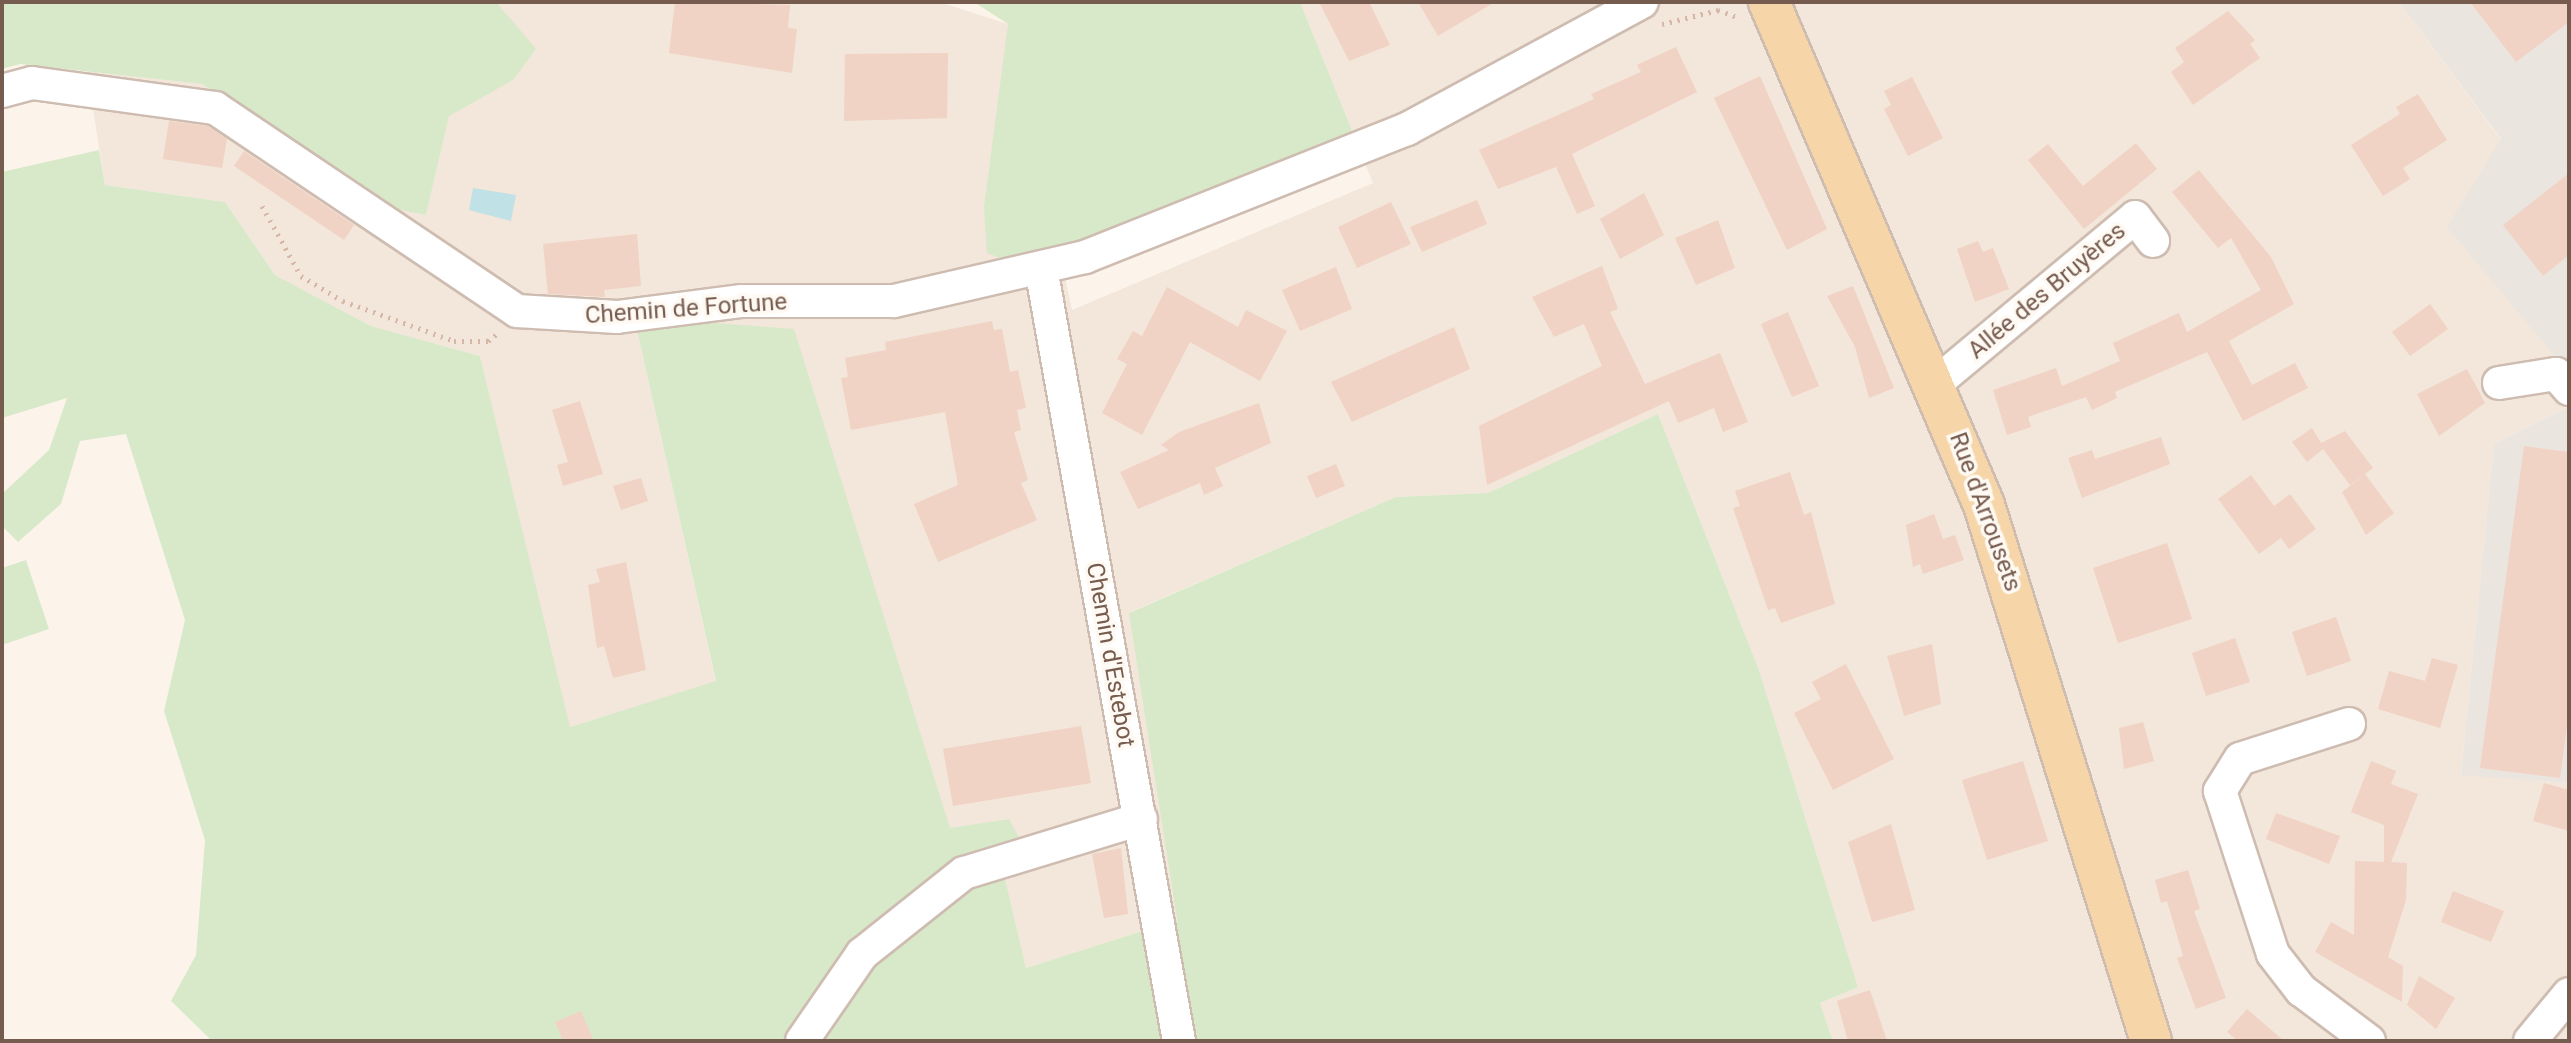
<!DOCTYPE html>
<html>
<head>
<meta charset="utf-8">
<style>
	body { margin:0 }
	#map { position:relative; width:2571px; height:1043px; overflow:hidden; background:#fcf4eb; font-family:Roboto,sans-serif }
	div>[style] { position:absolute }
	[style*='--x'] { left:calc(var(--x)*1px); top:calc(var(--y)*1px); width:calc(var(--w)*1px); rotate:calc(var(--a)*1deg) }
	.residential>* { inset:0; background:#f3e6da }
	.industrial>* { inset:0; background:#ebe5e0 }
	.green>* { inset:0; background:#d8e9c9 }
	.water>* { inset:0; background:#c0e1e5 }
	.building>* { inset:0; background:#f0d3c4 }
	.path>* { height:5px; margin-top:-2.5px; transform-origin:0; background:repeating-linear-gradient(90deg,#d5b6a7 0 2px,transparent 0 8px) }
	.roads { filter:drop-shadow(2px 0 #cebcb1) drop-shadow(-2px 0 #cebcb1) drop-shadow(0 2px #cebcb1) drop-shadow(0 -2px #cebcb1) }
	.minor>* { height:32px; margin:-16px; padding:0 16px; transform-origin:16px; border-radius:16px; background:#fff }
	.major>* { height:40px; margin:-20px; padding:0 20px; transform-origin:20px; border-radius:20px; background:#f6d5a8 }
	span { translate:-50% -50%; white-space:nowrap; text-align:center; line-height:1.15; -webkit-text-stroke:7px #fef9f2; paint-order:stroke }
	.street-label { font-size:24px; color:#765b4f }
	.frame { position:absolute; inset:0; border:4px solid #765b4f; pointer-events:none }
</style>
</head>
<body>
<div id="map">
	<div class="residential">
		<i style="clip-path:polygon(496px 2px,939px 2px,1008px 24px,1003px 87px,1060px 252px,1072px 310px,1373px 183px,1300px 2px,2399px 2px,2501px 140px,2569px 373px,2569px 407px,2494px 444px,2461px 774px,2569px 783px,2569px 1041px,1833px 1041px,1820px 1003px,1858px 987px,1759px 670px,1658px 414px,1488px 493px,1396px 497px,1130px 612px,1177px 920px,1026px 968px,1000px 857px,1009px 819px,950px 829px,793px 330px,637px 330px,716px 682px,569px 727px,480px 356px,371px 326px,275px 275px,225px 202px,105px 185px,87px 71px,202px 84px,400px 210px,426px 215px,449px 115px,513px 80px)"></i>
	</div>
	<div class="industrial">
		<i style="clip-path:polygon(2399px 2px,2569px 2px,2569px 373px,2447px 227px,2501px 139px)"></i>
		<i style="clip-path:polygon(2569px 407px,2569px 783px,2461px 775px,2494px 444px)"></i>
	</div>
	<div class="green">
		<i style="clip-path:polygon(2px 2px,496px 2px,536px 49px,513px 80px,449px 116px,426px 215px,400px 210px,202px 84px,20px 64px,2px 69px)"></i>
		<i style="clip-path:polygon(974px 2px,1300px 2px,1357px 143px,1022px 266px,987px 253px,984px 207px,1008px 24px)"></i>
		<i style="clip-path:polygon(99px 150px,105px 185px,225px 202px,275px 275px,371px 326px,480px 356px,570px 727px,716px 681px,637px 330px,687px 321px,794px 329px,950px 828px,1009px 819px,1023px 845px,1000px 857px,1026px 968px,1177px 920px,1129px 613px,1396px 497px,1488px 493px,1658px 414px,1759px 670px,1858px 987px,1820px 1003px,1833px 1041px,210px 1039px,171px 1001px,196px 955px,205px 840px,164px 711px,185px 620px,126px 434px,80px 441px,61px 504px,18px 542px,2px 526px,2px 494px,49px 450px,67px 398px,2px 418px,2px 172px)"></i>
		<i style="clip-path:polygon(26px 560px,49px 629px,2px 645px,2px 568px)"></i>
	</div>
	<div class="water">
		<i style="clip-path:polygon(473px 188px,516px 195px,511px 221px,469px 210px)"></i>
	</div>
	<div class="building">
		<i style="clip-path:polygon(675px 2px,790px 5px,788px 28px,797px 29px,792px 73px,669px 53px)"></i>
		<i style="clip-path:polygon(1319px 2px,1369px 2px,1390px 45px,1349px 61px)"></i>
		<i style="clip-path:polygon(1418px 2px,1495px 2px,1438px 36px)"></i>
		<i style="clip-path:polygon(2470px 2px,2569px 2px,2569px 22px,2516px 62px)"></i>
		<i style="clip-path:polygon(2228px 11px,2255px 40px,2250px 44px,2260px 58px,2193px 105px,2171px 72px,2184px 62px,2175px 48px)"></i>
		<i style="clip-path:polygon(1676px 47px,1697px 92px,1572px 154px,1595px 206px,1577px 214px,1556px 167px,1498px 189px,1479px 150px,1594px 99px,1591px 94px,1641px 72px,1637px 65px)"></i>
		<i style="clip-path:polygon(948px 53px,947px 118px,844px 121px,845px 54px)"></i>
		<i style="clip-path:polygon(1760px 76px,1827px 229px,1787px 250px,1714px 98px)"></i>
		<i style="clip-path:polygon(1912px 77px,1943px 138px,1908px 156px,1884px 109px,1891px 105px,1884px 91px)"></i>
		<i style="clip-path:polygon(2418px 94px,2447px 140px,2403px 168px,2410px 179px,2383px 196px,2351px 145px,2400px 114px,2396px 107px)"></i>
		<i style="clip-path:polygon(169px 121px,208px 126px,227px 139px,222px 168px,163px 159px)"></i>
		<i style="clip-path:polygon(2136px 143px,2157px 169px,2084px 229px,2028px 160px,2048px 144px,2083px 186px)"></i>
		<i style="clip-path:polygon(244px 151px,354px 225px,344px 240px,234px 166px)"></i>
		<i style="clip-path:polygon(2199px 170px,2271px 257px,2294px 304px,2229px 341px,2252px 385px,2295px 363px,2308px 388px,2243px 421px,2207px 352px,2115px 392px,2117px 398px,2092px 410px,2086px 397px,2028px 417px,2031px 427px,2007px 435px,1993px 390px,2056px 368px,2062px 386px,2120px 361px,2113px 343px,2179px 313px,2187px 332px,2261px 290px,2231px 238px,2218px 248px,2172px 192px)"></i>
		<i style="clip-path:polygon(2569px 173px,2569px 255px,2543px 276px,2503px 225px)"></i>
		<i style="clip-path:polygon(1644px 193px,1664px 235px,1620px 259px,1600px 219px)"></i>
		<i style="clip-path:polygon(1477px 200px,1487px 224px,1422px 252px,1410px 227px)"></i>
		<i style="clip-path:polygon(1391px 202px,1411px 244px,1357px 268px,1338px 227px)"></i>
		<i style="clip-path:polygon(1718px 220px,1735px 268px,1696px 285px,1675px 238px)"></i>
		<i style="clip-path:polygon(637px 234px,641px 286px,604px 290px,605px 297px,548px 294px,543px 244px)"></i>
		<i style="clip-path:polygon(1978px 241px,1983px 252px,1993px 248px,2009px 289px,1975px 302px,1957px 249px)"></i>
		<i style="clip-path:polygon(1602px 266px,1618px 309px,1610px 312px,1645px 384px,1720px 353px,1748px 422px,1723px 432px,1714px 408px,1678px 423px,1669px 401px,1487px 485px,1479px 426px,1602px 366px,1584px 324px,1554px 337px,1532px 297px)"></i>
		<i style="clip-path:polygon(1336px 267px,1352px 309px,1300px 331px,1282px 290px)"></i>
		<i style="clip-path:polygon(1853px 286px,1894px 388px,1869px 398px,1855px 347px,1827px 296px)"></i>
		<i style="clip-path:polygon(1167px 287px,1238px 327px,1246px 310px,1287px 331px,1260px 381px,1190px 342px,1142px 435px,1102px 413px,1127px 364px,1117px 359px,1133px 331px,1142px 336px)"></i>
		<i style="clip-path:polygon(2430px 304px,2448px 329px,2410px 356px,2392px 332px)"></i>
		<i style="clip-path:polygon(1788px 312px,1819px 386px,1792px 397px,1761px 324px)"></i>
		<i style="clip-path:polygon(992px 321px,994px 330px,1002px 329px,1010px 372px,1018px 370px,1026px 408px,1017px 410px,1021px 430px,1014px 432px,1028px 480px,1021px 483px,1037px 520px,938px 562px,914px 504px,958px 485px,945px 412px,851px 430px,841px 378px,848px 377px,845px 358px,886px 350px,885px 342px)"></i>
		<i style="clip-path:polygon(1454px 327px,1470px 369px,1352px 422px,1331px 382px)"></i>
		<i style="clip-path:polygon(2467px 369px,2485px 403px,2439px 436px,2417px 394px)"></i>
		<i style="clip-path:polygon(580px 401px,603px 474px,563px 486px,557px 465px,568px 462px,552px 410px)"></i>
		<i style="clip-path:polygon(1259px 403px,1271px 443px,1215px 468px,1223px 486px,1204px 495px,1200px 483px,1138px 509px,1120px 472px,1169px 450px,1161px 445px,1179px 432px)"></i>
		<i style="clip-path:polygon(2312px 428px,2321px 443px,2345px 431px,2373px 468px,2350px 485px,2323px 449px,2307px 462px,2292px 442px)"></i>
		<i style="clip-path:polygon(2161px 437px,2170px 464px,2082px 498px,2068px 458px,2092px 450px,2095px 459px)"></i>
		<i style="clip-path:polygon(2524px 446px,2569px 452px,2569px 712px,2560px 778px,2480px 768px)"></i>
		<i style="clip-path:polygon(1336px 464px,1345px 486px,1316px 498px,1307px 476px)"></i>
		<i style="clip-path:polygon(1790px 472px,1804px 515px,1811px 512px,1835px 604px,1781px 623px,1775px 608px,1768px 610px,1733px 508px,1740px 506px,1735px 491px)"></i>
		<i style="clip-path:polygon(2365px 474px,2394px 513px,2366px 535px,2342px 492px)"></i>
		<i style="clip-path:polygon(2251px 475px,2274px 506px,2290px 494px,2316px 529px,2289px 549px,2281px 538px,2259px 554px,2218px 499px)"></i>
		<i style="clip-path:polygon(641px 478px,648px 501px,621px 510px,613px 486px)"></i>
		<i style="clip-path:polygon(1934px 514px,1943px 539px,1955px 535px,1964px 560px,1923px 574px,1920px 564px,1913px 567px,1906px 525px)"></i>
		<i style="clip-path:polygon(2167px 543px,2192px 619px,2118px 643px,2093px 568px)"></i>
		<i style="clip-path:polygon(626px 562px,646px 670px,613px 678px,604px 646px,597px 648px,588px 585px,600px 582px,596px 569px)"></i>
		<i style="clip-path:polygon(2336px 617px,2351px 661px,2307px 676px,2292px 632px)"></i>
		<i style="clip-path:polygon(2235px 638px,2250px 682px,2206px 696px,2192px 653px)"></i>
		<i style="clip-path:polygon(1932px 644px,1941px 704px,1904px 716px,1887px 656px)"></i>
		<i style="clip-path:polygon(2432px 658px,2458px 665px,2440px 728px,2378px 709px,2389px 671px,2425px 681px)"></i>
		<i style="clip-path:polygon(1846px 664px,1894px 759px,1833px 790px,1794px 713px,1821px 699px,1812px 682px)"></i>
		<i style="clip-path:polygon(2143px 722px,2154px 761px,2124px 769px,2119px 728px)"></i>
		<i style="clip-path:polygon(1081px 726px,1091px 783px,953px 806px,943px 749px)"></i>
		<i style="clip-path:polygon(2023px 761px,2048px 841px,1987px 860px,1962px 780px)"></i>
		<i style="clip-path:polygon(2371px 761px,2396px 771px,2391px 784px,2418px 794px,2391px 862px,2407px 863px,2406px 900px,2388px 957px,2403px 966px,2402px 1002px,2315px 952px,2331px 922px,2354px 935px,2355px 861px,2384px 862px,2384px 825px,2351px 812px)"></i>
		<i style="clip-path:polygon(2544px 783px,2569px 790px,2569px 831px,2533px 821px)"></i>
		<i style="clip-path:polygon(2276px 813px,2340px 836px,2329px 864px,2266px 839px)"></i>
		<i style="clip-path:polygon(1891px 824px,1915px 910px,1872px 922px,1848px 842px)"></i>
		<i style="clip-path:polygon(1121px 848px,1128px 914px,1104px 918px,1092px 854px)"></i>
		<i style="clip-path:polygon(2188px 870px,2200px 909px,2194px 911px,2226px 998px,2196px 1009px,2177px 958px,2183px 956px,2167px 901px,2161px 903px,2155px 880px)"></i>
		<i style="clip-path:polygon(2453px 891px,2504px 911px,2491px 942px,2441px 922px)"></i>
		<i style="clip-path:polygon(2419px 976px,2455px 998px,2436px 1029px,2407px 1005px)"></i>
		<i style="clip-path:polygon(1870px 990px,1887px 1041px,1848px 1041px,1837px 1001px)"></i>
		<i style="clip-path:polygon(2247px 1009px,2284px 1041px,2238px 1041px,2227px 1032px)"></i>
		<i style="clip-path:polygon(581px 1011px,594px 1041px,563px 1041px,555px 1022px)"></i>
	</div>
	<div class="path">
		<i style="--x:1662;--y:24;--w:58;--a:-14"></i>
		<i style="--x:1718;--y:10;--w:23;--a:20"></i>
		<i style="--x:262;--y:206;--w:80;--a:60.9"></i>
		<i style="--x:301;--y:276;--w:49;--a:30.8"></i>
		<i style="--x:343;--y:301;--w:118;--a:19.8"></i>
		<i style="--x:454;--y:341;--w:34;--a:0"></i>
		<i style="--x:488;--y:341;--w:13;--a:-39"></i>
	</div>
	<div class="roads">
		<div class="minor">
			<i style="--x:2;--y:91;--w:31;--a:-15"></i>
			<i style="--x:32;--y:83;--w:185;--a:7.8"></i>
			<i style="--x:215;--y:108;--w:364;--a:33.9"></i>
			<i style="--x:517;--y:311;--w:100;--a:3.4"></i>
			<i style="--x:617;--y:317;--w:126;--a:-7.3"></i>
			<i style="--x:742;--y:301;--w:152;--a:0"></i>
			<i style="--x:894;--y:301;--w:196;--a:-13"></i>
			<i style="--x:1085;--y:257;--w:347;--a:-21.7"></i>
			<i style="--x:1407;--y:129;--w:267;--a:-28.4"></i>
			<i style="--x:1041;--y:268;--w:785;--a:79.88"></i>
			<i style="--x:1936;--y:383;--w:259;--a:-39.8"></i>
			<i style="--x:2135;--y:217;--w:30;--a:53"></i>
			<i style="--x:2499;--y:383;--w:58;--a:-9"></i>
			<i style="--x:2556;--y:374;--w:20;--a:49"></i>
			<i style="--x:2349;--y:724;--w:114;--a:162.2"></i>
			<i style="--x:2240;--y:759;--w:38;--a:122"></i>
			<i style="--x:2220;--y:791;--w:171;--a:72"></i>
			<i style="--x:2273;--y:954;--w:46;--a:52.1"></i>
			<i style="--x:2301;--y:990;--w:85;--a:36.9"></i>
			<i style="--x:802;--y:1041;--w:106;--a:-55.4"></i>
			<i style="--x:862;--y:954;--w:130;--a:-38.5"></i>
			<i style="--x:964;--y:873;--w:185;--a:-17"></i>
			<i style="--x:2530;--y:1041;--w:61;--a:-50.3"></i>
		</div>
		<div class="major">
			<i style="--x:1769;--y:2;--w:547;--a:66.86"></i>
			<i style="--x:1984;--y:505;--w:561;--a:72.69"></i>
		</div>
	</div>
	<div class="street-label">
		<span style="left:2047px;top:291px;rotate:-40deg">Allée des Bruyères</span>
		<span style="left:686px;top:309px;rotate:-4deg">Chemin de Fortune</span>
		<span style="left:1985px;top:512px;rotate:70deg">Rue d'Arrousets</span>
		<span style="left:1110px;top:655px;rotate:80deg">Chemin d'Estebot</span>
	</div>
	<div class="frame"></div>
</div>
</body>
</html>
